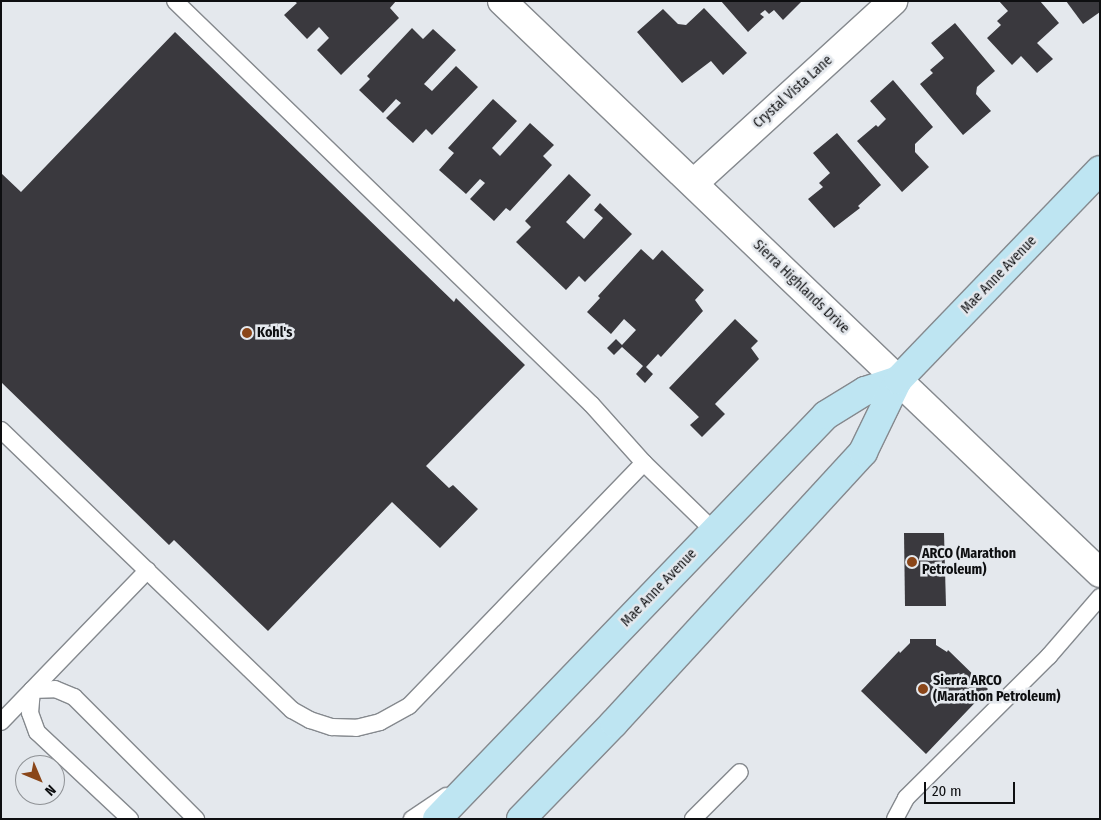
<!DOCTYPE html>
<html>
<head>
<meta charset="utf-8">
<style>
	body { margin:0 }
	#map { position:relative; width:1101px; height:820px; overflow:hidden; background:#e4e8ed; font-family:"Fira Sans Condensed",sans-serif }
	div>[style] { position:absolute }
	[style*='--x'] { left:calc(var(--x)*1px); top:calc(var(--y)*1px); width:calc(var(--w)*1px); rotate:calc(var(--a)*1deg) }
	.building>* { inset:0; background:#3a393e }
	.roads { filter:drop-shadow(1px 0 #85898e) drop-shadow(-1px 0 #85898e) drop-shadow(0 1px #85898e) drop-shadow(0 -1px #85898e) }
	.service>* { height:16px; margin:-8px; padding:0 8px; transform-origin:8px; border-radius:8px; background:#fff }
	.minor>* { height:28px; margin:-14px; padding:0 14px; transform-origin:14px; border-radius:14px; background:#fff }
	.tertiary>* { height:28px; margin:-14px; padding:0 14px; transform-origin:14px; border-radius:14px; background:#fff }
	.secondary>* { height:28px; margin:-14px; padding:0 14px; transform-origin:14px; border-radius:14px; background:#bee5f2 }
	.dots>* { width:14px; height:14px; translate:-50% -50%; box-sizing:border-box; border:2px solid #e4e8ed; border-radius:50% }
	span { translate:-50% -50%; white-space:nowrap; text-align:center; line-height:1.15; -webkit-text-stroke:5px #e4e8ed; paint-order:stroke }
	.street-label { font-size:14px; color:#0e0f11 }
	.poi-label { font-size:14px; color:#0e0f11; font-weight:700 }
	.left { translate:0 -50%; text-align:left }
	.frame { position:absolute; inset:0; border:2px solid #0e0f11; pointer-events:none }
	.north { position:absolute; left:15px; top:755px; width:50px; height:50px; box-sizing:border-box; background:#e4e8ed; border:1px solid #8e9195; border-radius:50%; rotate:135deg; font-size:14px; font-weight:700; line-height:20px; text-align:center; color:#0e0f11 }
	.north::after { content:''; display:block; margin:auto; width:18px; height:22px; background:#8a4619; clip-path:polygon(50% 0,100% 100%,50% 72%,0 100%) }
	.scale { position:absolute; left:924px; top:782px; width:91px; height:22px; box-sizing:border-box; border:2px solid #0e0f11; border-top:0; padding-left:6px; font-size:15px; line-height:18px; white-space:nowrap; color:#0e0f11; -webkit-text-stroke:4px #e4e8ed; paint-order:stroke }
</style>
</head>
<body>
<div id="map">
	<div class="building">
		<i style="clip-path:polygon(294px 1px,396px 1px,390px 8px,399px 18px,341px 75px,317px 50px,329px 38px,319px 27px,307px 39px,284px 15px,297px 3px)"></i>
		<i style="clip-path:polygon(721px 1px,802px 1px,783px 20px,774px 10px,769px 14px,765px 10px,760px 14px,764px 17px,748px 32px)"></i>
		<i style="clip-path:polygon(999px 1px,1040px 1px,1059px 23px,1037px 43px,1053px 59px,1037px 73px,1021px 56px,1012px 65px,987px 38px,1001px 25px,997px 21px,1008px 11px)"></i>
		<i style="clip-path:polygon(1066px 1px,1100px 1px,1100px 12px,1083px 24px)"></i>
		<i style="clip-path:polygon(704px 8px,747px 53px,723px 75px,711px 61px,682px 83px,637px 32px,663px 9px,678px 24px,686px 25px)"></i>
		<i style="clip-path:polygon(955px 23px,995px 71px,977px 87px,976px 94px,991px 111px,963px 135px,920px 84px,933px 73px,930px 70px,944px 58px,931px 43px)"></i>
		<i style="clip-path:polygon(412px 28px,423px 39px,433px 29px,456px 50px,424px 84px,432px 91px,456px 66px,478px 87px,432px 135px,426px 129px,413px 143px,386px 118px,401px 103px,396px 99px,383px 113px,359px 90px,370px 79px,367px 76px)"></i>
		<i style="clip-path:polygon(175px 32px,454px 302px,456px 298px,525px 365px,426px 466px,449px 488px,453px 485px,478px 509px,440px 548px,392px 502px,268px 631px,174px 540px,169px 545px,1px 382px,1px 173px,21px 192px)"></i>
		<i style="clip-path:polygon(893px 80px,933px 127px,915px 144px,915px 152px,929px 167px,902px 192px,857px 141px,876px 125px,878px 127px,886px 119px,870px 101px)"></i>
		<i style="clip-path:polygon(493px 99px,517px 121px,492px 148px,500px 156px,530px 123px,554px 145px,543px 156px,552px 165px,510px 211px,506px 208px,494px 221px,470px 199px,485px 183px,480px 179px,466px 194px,439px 170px,454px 153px,448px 148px)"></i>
		<i style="clip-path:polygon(837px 133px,881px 185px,858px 206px,860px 208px,834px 228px,808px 199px,823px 187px,819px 183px,830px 173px,813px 153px)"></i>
		<i style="clip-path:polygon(569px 174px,591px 195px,566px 222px,584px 239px,603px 218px,594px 210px,600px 203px,632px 234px,585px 282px,579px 276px,566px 290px,516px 242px,531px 227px,525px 221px)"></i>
		<i style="clip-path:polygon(641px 249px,653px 260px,662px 250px,704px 290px,695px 300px,703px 311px,661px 357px,658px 354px,646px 367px,653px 374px,645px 383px,636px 374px,643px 366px,622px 347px,614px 355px,607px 348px,616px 339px,622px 345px,636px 330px,624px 319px,611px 334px,587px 312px,600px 298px,598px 296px)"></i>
		<i style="clip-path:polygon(735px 319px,758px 341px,751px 348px,759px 359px,715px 404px,725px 414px,702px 437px,690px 425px,699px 417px,669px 388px)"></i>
		<i style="clip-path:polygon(904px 533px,944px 533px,946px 606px,905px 606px)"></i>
		<i style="clip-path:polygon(910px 639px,936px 639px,936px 645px,947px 652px,948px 650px,988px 689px,926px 754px,861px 691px,899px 651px,900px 653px,910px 643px)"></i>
	</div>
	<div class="roads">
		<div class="service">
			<i style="--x:1;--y:430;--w:404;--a:43.9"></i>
			<i style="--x:292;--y:710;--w:21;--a:29"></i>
			<i style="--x:310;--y:720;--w:23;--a:18"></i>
			<i style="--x:332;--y:727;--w:24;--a:2"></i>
			<i style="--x:356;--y:728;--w:25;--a:-14"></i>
			<i style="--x:380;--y:722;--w:33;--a:-29"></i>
			<i style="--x:409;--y:706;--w:338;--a:-46"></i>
			<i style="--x:644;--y:463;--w:79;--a:-131.9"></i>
			<i style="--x:591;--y:404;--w:579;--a:-135.91"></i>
			<i style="--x:644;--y:463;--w:98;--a:44.2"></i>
			<i style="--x:1;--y:722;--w:211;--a:-46"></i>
			<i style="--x:130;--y:819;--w:127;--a:-136.9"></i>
			<i style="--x:37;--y:732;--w:20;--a:-110"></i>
			<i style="--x:30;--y:713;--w:23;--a:-85"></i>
			<i style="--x:32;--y:690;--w:23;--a:-2"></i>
			<i style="--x:55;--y:689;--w:21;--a:23"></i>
			<i style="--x:74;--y:697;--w:173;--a:45"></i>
			<i style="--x:412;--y:819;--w:41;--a:-34.1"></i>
			<i style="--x:693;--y:819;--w:66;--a:-45"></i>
			<i style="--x:895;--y:819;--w:24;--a:-62"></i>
			<i style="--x:906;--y:798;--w:202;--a:-44.8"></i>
			<i style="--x:1049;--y:656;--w:78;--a:-49.2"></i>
		</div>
		<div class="minor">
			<i style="--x:502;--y:1;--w:548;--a:43.74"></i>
			<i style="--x:694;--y:183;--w:270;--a:-42.4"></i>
		</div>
		<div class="tertiary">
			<i style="--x:898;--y:380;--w:279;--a:43.7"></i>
		</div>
		<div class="secondary">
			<i style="--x:437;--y:819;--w:561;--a:-46.08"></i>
			<i style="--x:826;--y:415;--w:46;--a:-31.6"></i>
			<i style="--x:865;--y:391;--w:35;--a:-18"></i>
			<i style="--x:521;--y:819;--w:134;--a:-45.9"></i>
			<i style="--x:614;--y:723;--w:368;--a:-47.4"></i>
			<i style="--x:863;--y:452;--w:80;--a:-64.1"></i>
			<i style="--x:898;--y:380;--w:291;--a:-46.1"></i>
		</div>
	</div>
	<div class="dots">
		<i style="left:247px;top:333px;background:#8a4619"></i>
		<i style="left:912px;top:562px;background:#8a4619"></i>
		<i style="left:923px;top:689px;background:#8a4619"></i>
	</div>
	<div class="street-label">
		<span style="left:793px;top:92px;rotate:-42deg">Crystal Vista Lane</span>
		<span style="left:999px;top:275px;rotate:-46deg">Mae Anne Avenue</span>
		<span style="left:801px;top:287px;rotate:44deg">Sierra Highlands Drive</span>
		<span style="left:659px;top:588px;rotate:-46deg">Mae Anne Avenue</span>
	</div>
	<div class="poi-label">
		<span class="left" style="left:257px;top:333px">Kohl's</span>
		<span class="left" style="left:922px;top:562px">ARCO (Marathon<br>Petroleum)</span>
		<span class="left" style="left:933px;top:689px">Sierra ARCO<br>(Marathon Petroleum)</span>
	</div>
	<div class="frame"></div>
	<div class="north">N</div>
	<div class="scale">20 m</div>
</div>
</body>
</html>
